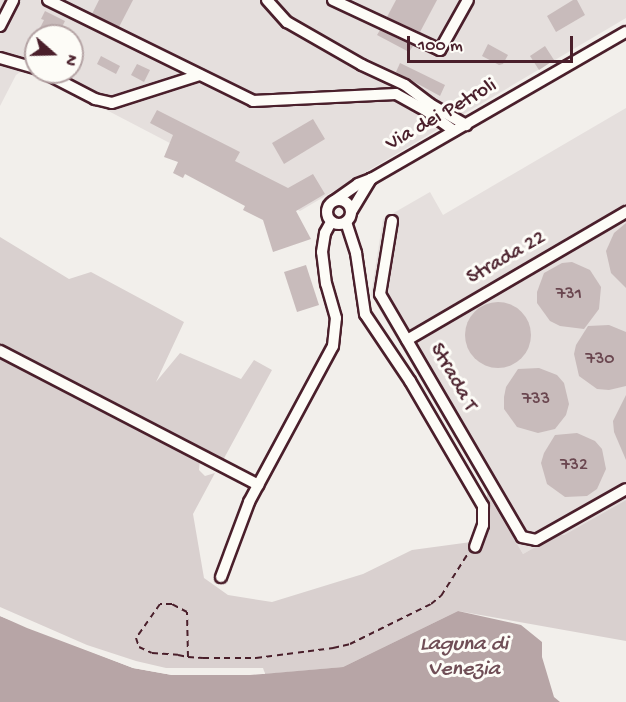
<!DOCTYPE html>
<html>
<head>
<meta charset="utf-8">
<style>
	body { margin:0 }
	#map { position:relative; width:626px; height:702px; overflow:hidden; background:#f2efeb; font-family:"Gochi Hand",sans-serif }
	div>[style] { position:absolute }
	[style*='--x'] { left:calc(var(--x)*1px); top:calc(var(--y)*1px); width:calc(var(--w)*1px); rotate:calc(var(--a)*1deg) }
	.built>* { inset:0; background:#e5dfdd }
	.green>* { inset:0; background:#d9d0cf }
	.water>* { inset:0; background:#b7a5a6 }
	.pier>* { inset:0; background:#f2efeb }
	.building>* { inset:0; background:#c8bbbb }
	.round { border-radius:50% }
	.path>* { height:2px; margin-top:-1px; transform-origin:0; background:repeating-linear-gradient(90deg,#4a1f2b 0 6px,transparent 0 10.5px) }
	.roads { filter:drop-shadow(2px 0 #4a1f2b) drop-shadow(-2px 0 #4a1f2b) drop-shadow(0 2px #4a1f2b) drop-shadow(0 -2px #4a1f2b) }
	.minor>* { height:10px; margin:-5px; padding:0 5px; transform-origin:5px; border-radius:5px; background:#fdfcf7 }
	.minor>.ring { margin:-5px; padding:0; box-sizing:content-box; background:none; border:10px solid #fdfcf7; border-radius:50% }
	span { translate:-50% -50%; white-space:nowrap; text-align:center; line-height:1.15; -webkit-text-stroke:6px #fdfcf7; paint-order:stroke }
	.number-label { font-size:18px; color:#6a464f }
	.number-label span { -webkit-text-stroke-width:0 }
	.street-label { font-size:21px; color:#4a1f2b }
	.water-label { font-size:22px; color:#704e56; font-style:italic }
	.north { position:absolute; left:24px; top:24px; width:60px; height:60px; box-sizing:border-box; background:#fdfcf7; border:2px solid #b5a4a5; border-radius:50%; rotate:110deg; font-size:16px; font-weight:700; line-height:24px; text-align:center; color:#4a1f2b }
	.north::after { content:''; display:block; margin:auto; width:21px; height:27px; background:#4a1f2b; clip-path:polygon(50% 0,100% 100%,50% 72%,0 100%) }
	.scale { position:absolute; left:407px; top:36px; width:166px; height:27px; box-sizing:border-box; border:3px solid #4a1f2b; border-top:0; padding-left:8px; font-size:18px; line-height:21px; white-space:nowrap; color:#4a1f2b; -webkit-text-stroke:4px #fdfcf7; paint-order:stroke }
</style>
</head>
<body>
<div id="map">
	<div class="built">
		<i style="clip-path:polygon(evenodd,0 0,626px 0,626px 18px,300px 211px,26px 68px,16px 75px,0 106px,0 0,36px 36px,72px 36px,72px 72px,36px 72px,36px 36px)"></i>
		<i style="clip-path:polygon(626px 108px,626px 500px,564px 535px,558px 534px,523px 554px,371px 295px,383px 219px,430px 192px,443px 215px)"></i>
	</div>
	<div class="green">
		<i style="clip-path:polygon(0 237px,69px 279px,91px 272px,184px 322px,156px 382px,180px 353px,241px 379px,254px 360px,272px 370px,222px 462px,211px 452px,193px 447px,0 347px)"></i>
		<i style="clip-path:polygon(0 355px,200px 459px,199px 470px,205px 476px,215px 473px,193px 514px,204px 578px,228px 595px,272px 602px,363px 574px,412px 550px,486px 540px,487px 493px,523px 554px,558px 534px,564px 535px,626px 500px,626px 641px,458px 611px,343px 667px,265px 674px,263px 668px,166px 668px,136px 661px,87px 645px,0 607px)"></i>
	</div>
	<div class="water">
		<i style="clip-path:polygon(458px 611px,521px 625px,542px 642px,542px 657px,554px 697px,560px 702px,0 702px,0 616px,133px 668px,172px 675px,250px 675px,343px 667px)"></i>
	</div>
	<div class="pier">
		<i style="clip-path:polygon(0 613px,134px 665px,173px 672px,264px 671px,265px 674px,172px 675px,133px 668px,27px 628px,0 616px)"></i>
	</div>
	<div class="building">
		<i style="clip-path:polygon(99px 0,133px 0,119px 27px,92px 14px)"></i>
		<i style="clip-path:polygon(396px 0,437px 0,420px 32px,387px 17px)"></i>
		<i style="clip-path:polygon(573px 0,577px 0,585px 15px,556px 32px,547px 16px)"></i>
		<i style="clip-path:polygon(45px 11px,65px 21px,61px 29px,57px 27px,52px 36px,36px 36px,44px 20px,41px 19px)"></i>
		<i style="clip-path:polygon(380px 30px,413px 46px,409px 52px,377px 35px)"></i>
		<i style="clip-path:polygon(488px 44px,508px 55px,503px 64px,499px 65px,482px 56px)"></i>
		<i style="clip-path:polygon(545px 46px,554px 60px,539px 70px,530px 56px)"></i>
		<i style="clip-path:polygon(101px 56px,120px 66px,116px 74px,97px 64px)"></i>
		<i style="clip-path:polygon(400px 63px,445px 85px,440px 96px,396px 72px)"></i>
		<i style="clip-path:polygon(137px 64px,150px 70px,144px 82px,131px 75px)"></i>
		<i style="clip-path:polygon(157px 110px,240px 152px,235px 161px,288px 188px,313px 174px,325px 194px,296px 211px,311px 239px,273px 252px,263px 220px,243px 210px,245px 206px,185px 174px,183px 178px,173px 173px,178px 162px,164px 157px,173px 135px,150px 123px)"></i>
		<i style="clip-path:polygon(313px 119px,325px 139px,284px 164px,272px 143px)"></i>
		<i style="clip-path:polygon(626px 223px,626px 288px,611px 273px,606px 251px,614px 233px)"></i>
		<i style="clip-path:polygon(572px 262px,590px 270px,601px 287px,599px 309px,584px 329px,560px 326px,550px 321px,537px 303px,537px 292px,544px 273px,562px 263px)"></i>
		<i style="clip-path:polygon(306px 265px,319px 305px,297px 312px,284px 272px)"></i>
		<i class="round" style="left:465px;top:302px;width:66px;height:66px"></i>
		<i style="clip-path:polygon(609px 325px,626px 332px,626px 386px,609px 390px,597px 389px,579px 376px,574px 354px,576px 345px,588px 326px)"></i>
		<i style="clip-path:polygon(539px 368px,557px 375px,564px 383px,569px 404px,566px 415px,555px 429px,538px 433px,517px 427px,504px 409px,504px 397px,506px 387px,518px 369px)"></i>
		<i style="clip-path:polygon(626px 395px,626px 460px,614px 432px,613px 421px)"></i>
		<i style="clip-path:polygon(577px 433px,595px 441px,602px 449px,606px 469px,597px 489px,587px 496px,565px 497px,547px 484px,541px 463px,544px 453px,555px 435px)"></i>
	</div>
	<div class="path">
		<i style="--x:188;--y:657;--w:45;--a:-91.3"></i>
		<i style="--x:187;--y:612;--w:17;--a:-152"></i>
		<i style="--x:172;--y:604;--w:12;--a:180"></i>
		<i style="--x:160;--y:604;--w:42;--a:125.2"></i>
		<i style="--x:136;--y:638;--w:9;--a:72"></i>
		<i style="--x:139;--y:647;--w:14;--a:25"></i>
		<i style="--x:152;--y:653;--w:26;--a:4"></i>
		<i style="--x:178;--y:655;--w:10;--a:11"></i>
		<i style="--x:188;--y:657;--w:15;--a:4"></i>
		<i style="--x:203;--y:658;--w:53;--a:0"></i>
		<i style="--x:256;--y:658;--w:78;--a:-7.4"></i>
		<i style="--x:333;--y:648;--w:17;--a:-13"></i>
		<i style="--x:350;--y:644;--w:90;--a:-26.3"></i>
		<i style="--x:431;--y:604;--w:13;--a:-39"></i>
		<i style="--x:441;--y:596;--w:49;--a:-57.6"></i>
	</div>
	<div class="roads">
		<div class="minor">
			<i style="--x:48;--y:0;--w:229;--a:26.2"></i>
			<i style="--x:253;--y:101;--w:143;--a:-2.8"></i>
			<i style="--x:396;--y:94;--w:37;--a:29"></i>
			<i style="--x:428;--y:112;--w:32;--a:36"></i>
			<i style="--x:267;--y:0;--w:30;--a:48"></i>
			<i style="--x:287;--y:22;--w:86;--a:29.8"></i>
			<i style="--x:362;--y:65;--w:47;--a:24.9"></i>
			<i style="--x:405;--y:85;--w:31;--a:37"></i>
			<i style="--x:430;--y:104;--w:42;--a:30.3"></i>
			<i style="--x:333;--y:0;--w:118;--a:25"></i>
			<i style="--x:440;--y:50;--w:57;--a:-60.8"></i>
			<i style="--x:0;--y:26;--w:29;--a:-63"></i>
			<i style="--x:0;--y:58;--w:37;--a:16"></i>
			<i style="--x:43;--y:72;--w:59;--a:27.4"></i>
			<i style="--x:95;--y:99;--w:17;--a:13"></i>
			<i style="--x:112;--y:103;--w:92;--a:-17.7"></i>
			<i class="ring" style="left:327px;top:200px;width:14px;height:14px"></i>
			<i style="--x:334;--y:201;--w:29;--a:-35"></i>
			<i style="--x:358;--y:184;--w:14;--a:-21"></i>
			<i style="--x:371;--y:179;--w:294;--a:-30"></i>
			<i style="--x:351;--y:212;--w:39;--a:-59"></i>
			<i style="--x:392;--y:221;--w:74;--a:99.3"></i>
			<i style="--x:380;--y:294;--w:281;--a:59.7"></i>
			<i style="--x:522;--y:537;--w:14;--a:12"></i>
			<i style="--x:536;--y:540;--w:103;--a:-29.5"></i>
			<i style="--x:346;--y:222;--w:33;--a:72"></i>
			<i style="--x:356;--y:253;--w:62;--a:81.6"></i>
			<i style="--x:365;--y:314;--w:81;--a:56.1"></i>
			<i style="--x:410;--y:381;--w:145;--a:59.7"></i>
			<i style="--x:483;--y:506;--w:19;--a:90"></i>
			<i style="--x:483;--y:525;--w:23;--a:110"></i>
			<i style="--x:407;--y:340;--w:254;--a:-30.3"></i>
			<i style="--x:0;--y:351;--w:291;--a:27.4"></i>
			<i style="--x:221;--y:577;--w:80;--a:-69.5"></i>
			<i style="--x:249;--y:502;--w:177;--a:-61.7"></i>
			<i style="--x:333;--y:346;--w:28;--a:-84"></i>
			<i style="--x:336;--y:318;--w:35;--a:-106"></i>
			<i style="--x:326;--y:284;--w:32;--a:-97"></i>
			<i style="--x:322;--y:252;--w:19;--a:-81"></i>
			<i style="--x:325;--y:233;--w:13;--a:-61"></i>
		</div>
	</div>
	<div class="number-label">
		<span style="left:569px;top:295px">731</span>
		<span style="left:600px;top:360px">730</span>
		<span style="left:536px;top:400px">733</span>
		<span style="left:574px;top:466px">732</span>
	</div>
	<div class="street-label">
		<span style="left:442px;top:116px;rotate:-30deg">Via dei Petroli</span>
		<span style="left:507px;top:259px;rotate:-30deg">Strada 22</span>
		<span style="left:452px;top:378px;rotate:60deg">Strada T</span>
	</div>
	<div class="water-label">
		<span style="left:464px;top:658px">Laguna di<br>Venezia</span>
	</div>
	<div class="north">N</div>
	<div class="scale">100 m</div>
</div>
</body>
</html>
